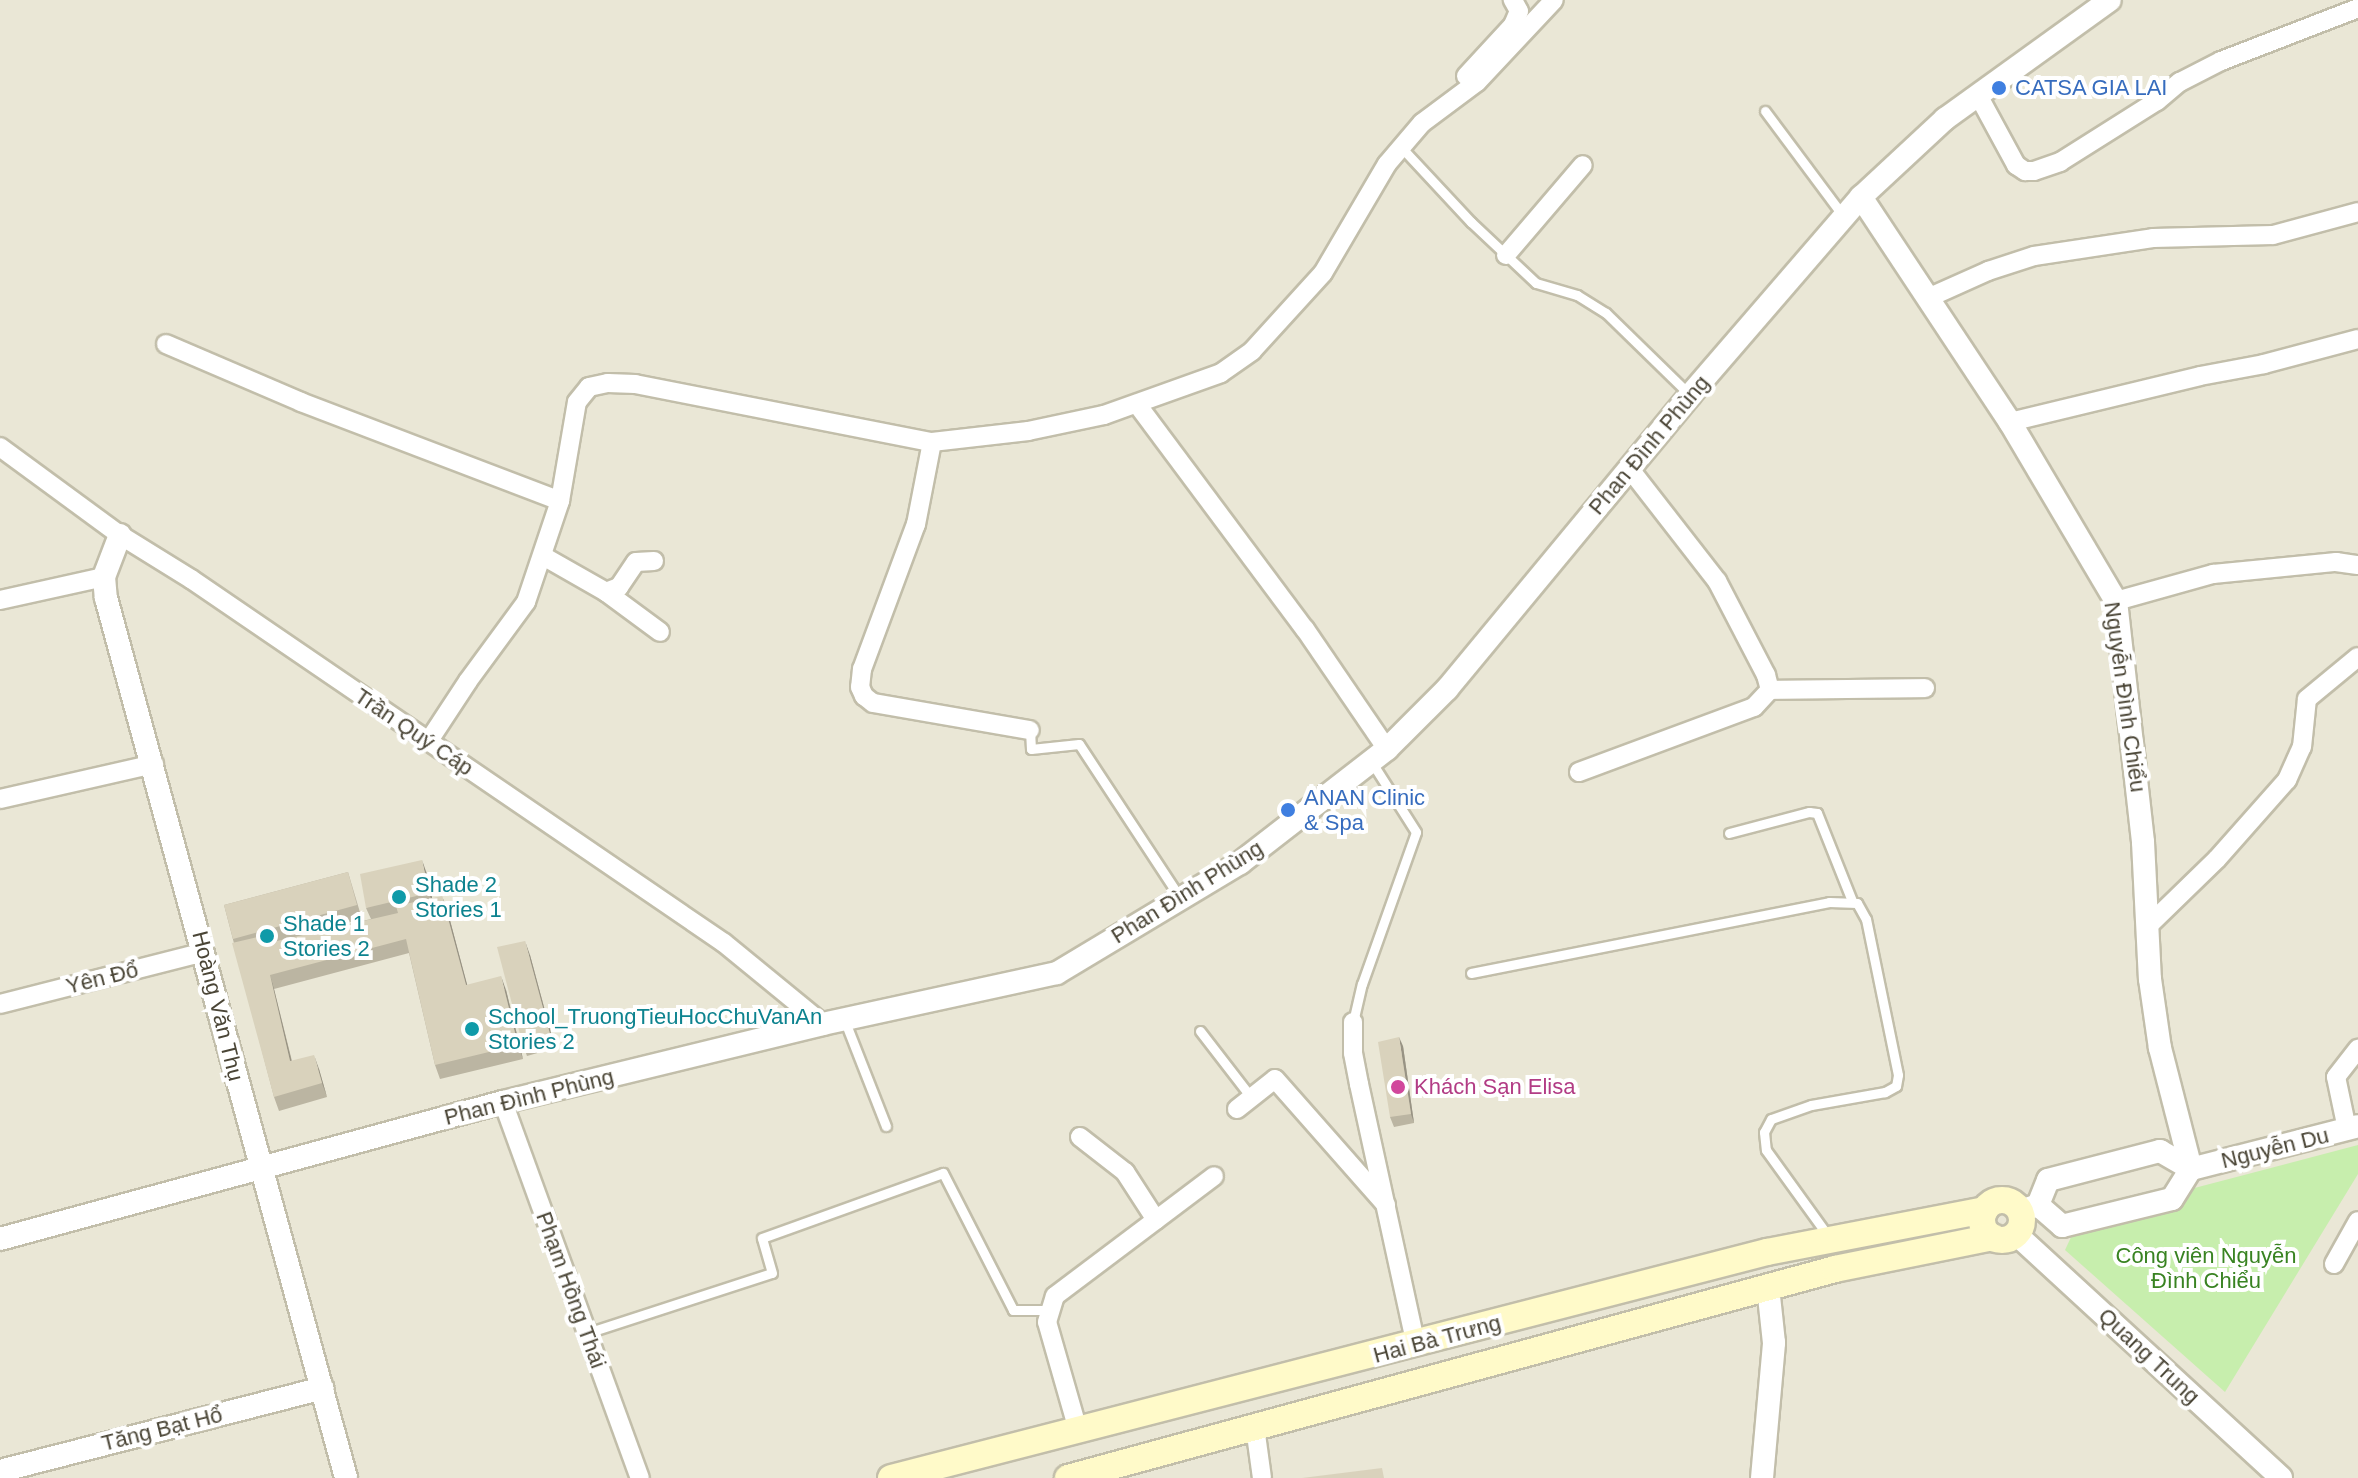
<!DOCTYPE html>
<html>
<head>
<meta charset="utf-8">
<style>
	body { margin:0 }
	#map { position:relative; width:2358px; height:1478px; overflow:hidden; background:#f6f4e8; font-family:Arial,sans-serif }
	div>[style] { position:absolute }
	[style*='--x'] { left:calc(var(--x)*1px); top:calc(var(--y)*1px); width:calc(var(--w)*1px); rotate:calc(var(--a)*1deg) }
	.residential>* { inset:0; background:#eae7d6 }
	.green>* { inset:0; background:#c7eead }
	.roads { filter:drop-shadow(2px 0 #c2beaa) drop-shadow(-2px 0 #c2beaa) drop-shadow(0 2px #c2beaa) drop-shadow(0 -2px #c2beaa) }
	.service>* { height:9px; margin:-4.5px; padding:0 4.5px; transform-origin:4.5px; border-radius:4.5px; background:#fff }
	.minor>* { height:18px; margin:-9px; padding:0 9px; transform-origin:9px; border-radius:9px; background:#fff }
	.tertiary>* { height:22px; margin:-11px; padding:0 11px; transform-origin:11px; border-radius:11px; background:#fff }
	.secondary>* { height:26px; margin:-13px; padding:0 13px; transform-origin:13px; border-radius:13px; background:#fffac9 }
	.secondary>.ring { margin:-13px; padding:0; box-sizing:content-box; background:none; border:26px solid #fffac9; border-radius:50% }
	.wall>* { inset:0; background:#bbb5a2 }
	.shaded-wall>* { inset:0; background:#989384 }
	.building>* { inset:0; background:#d9d2bc }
	.dots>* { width:22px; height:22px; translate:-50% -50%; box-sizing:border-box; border:4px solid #fff; border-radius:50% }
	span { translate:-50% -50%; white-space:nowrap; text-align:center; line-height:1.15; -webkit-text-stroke:8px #fff; paint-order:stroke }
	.shop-label { font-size:22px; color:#366cbe }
	.left { translate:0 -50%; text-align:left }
	.street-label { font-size:22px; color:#4a4536 }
	.culture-label { font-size:22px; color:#0d838f }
	.hotel-label { font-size:22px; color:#b23c85 }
	.park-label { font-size:22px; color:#398322 }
</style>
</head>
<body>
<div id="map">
	<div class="residential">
		<i style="clip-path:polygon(0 0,2358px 0,2358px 1478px,0 1478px)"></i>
	</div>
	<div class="green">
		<i style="clip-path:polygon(2358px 1145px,2358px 1174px,2225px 1392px,2065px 1250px,2080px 1218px)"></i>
	</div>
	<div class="roads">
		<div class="service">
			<i style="--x:1765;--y:111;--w:132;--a:53.3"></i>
			<i style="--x:1401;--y:147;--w:103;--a:47"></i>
			<i style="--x:1471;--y:222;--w:89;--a:43.2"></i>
			<i style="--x:1536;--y:283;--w:43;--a:16.3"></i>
			<i style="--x:1577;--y:295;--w:34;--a:32"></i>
			<i style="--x:1606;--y:313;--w:117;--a:44.3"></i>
			<i style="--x:1030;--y:730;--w:19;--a:87"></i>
			<i style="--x:1031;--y:749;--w:48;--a:-5.9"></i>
			<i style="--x:1079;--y:744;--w:184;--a:56.7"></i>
			<i style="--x:1729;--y:833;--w:83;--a:-14.7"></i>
			<i style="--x:1809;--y:812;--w:8;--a:7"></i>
			<i style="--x:1817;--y:813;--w:95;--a:68.3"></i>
			<i style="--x:1471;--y:973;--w:365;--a:-11.2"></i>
			<i style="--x:1829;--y:902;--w:28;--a:2"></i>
			<i style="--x:1857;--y:903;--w:18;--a:61"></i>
			<i style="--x:1866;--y:919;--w:159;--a:78.4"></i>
			<i style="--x:1898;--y:1075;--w:11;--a:100"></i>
			<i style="--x:1896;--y:1086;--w:13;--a:151"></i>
			<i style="--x:1885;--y:1092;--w:75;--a:170"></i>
			<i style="--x:1811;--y:1105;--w:42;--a:160.7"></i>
			<i style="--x:1771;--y:1119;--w:15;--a:118"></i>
			<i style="--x:1764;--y:1132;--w:18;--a:84"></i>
			<i style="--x:1766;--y:1150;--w:106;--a:54.2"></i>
			<i style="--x:844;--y:1019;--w:115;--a:68.6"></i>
			<i style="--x:1353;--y:1022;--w:39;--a:-77"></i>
			<i style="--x:1362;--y:984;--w:161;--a:-70.4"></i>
			<i style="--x:1416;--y:832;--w:84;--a:-122.4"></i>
			<i style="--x:1200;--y:1031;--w:83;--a:52.3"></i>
			<i style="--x:587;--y:1333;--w:194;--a:-18"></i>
			<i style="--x:772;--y:1273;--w:36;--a:-106"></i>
			<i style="--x:762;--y:1238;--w:192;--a:-19.8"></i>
			<i style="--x:943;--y:1173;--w:154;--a:62.9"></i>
			<i style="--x:1013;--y:1310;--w:35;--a:0"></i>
		</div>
		<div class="minor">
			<i style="--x:1466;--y:76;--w:69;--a:-47.3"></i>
			<i style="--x:1513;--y:25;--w:15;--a:-67"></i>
			<i style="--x:1519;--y:11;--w:13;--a:-119"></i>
			<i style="--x:1978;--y:95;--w:80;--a:61.5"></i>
			<i style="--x:2016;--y:165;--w:11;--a:34"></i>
			<i style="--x:2025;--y:171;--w:9;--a:0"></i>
			<i style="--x:2034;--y:171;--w:28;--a:-19"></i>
			<i style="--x:2060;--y:162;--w:115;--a:-32.2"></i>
			<i style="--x:2157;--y:101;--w:30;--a:-40"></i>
			<i style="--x:2180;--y:82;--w:46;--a:-27.1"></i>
			<i style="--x:2221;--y:61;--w:147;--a:-21.1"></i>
			<i style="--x:1506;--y:255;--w:118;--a:-49.5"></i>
			<i style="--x:1930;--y:297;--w:64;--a:-24.1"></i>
			<i style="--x:1988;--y:271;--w:48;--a:-18.1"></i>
			<i style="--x:2034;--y:256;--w:120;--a:-8.6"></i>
			<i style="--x:2153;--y:238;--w:120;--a:-1.4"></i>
			<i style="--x:2273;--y:235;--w:88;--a:-15.1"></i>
			<i style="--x:166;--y:344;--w:147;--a:23.2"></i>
			<i style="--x:301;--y:402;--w:277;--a:20.9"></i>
			<i style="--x:1137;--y:404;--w:281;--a:53.3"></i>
			<i style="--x:1305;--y:629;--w:145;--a:55.7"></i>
			<i style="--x:2010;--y:422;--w:195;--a:-13.6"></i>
			<i style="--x:2200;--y:376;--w:65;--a:-10.6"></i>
			<i style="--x:2264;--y:364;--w:97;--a:-14.9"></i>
			<i style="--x:932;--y:442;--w:84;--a:101"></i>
			<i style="--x:916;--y:524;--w:155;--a:110.4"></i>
			<i style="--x:862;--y:669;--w:18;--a:96"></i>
			<i style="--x:860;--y:687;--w:10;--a:66"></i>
			<i style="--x:864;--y:696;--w:11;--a:38"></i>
			<i style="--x:873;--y:703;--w:159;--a:9.8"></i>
			<i style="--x:0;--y:447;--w:149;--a:36.3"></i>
			<i style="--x:120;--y:535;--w:84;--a:31.8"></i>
			<i style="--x:191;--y:579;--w:645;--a:34.33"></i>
			<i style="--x:724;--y:943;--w:128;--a:39.3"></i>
			<i style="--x:543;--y:556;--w:73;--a:29.7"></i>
			<i style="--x:606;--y:592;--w:14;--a:-21"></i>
			<i style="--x:619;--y:587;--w:30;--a:-56"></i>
			<i style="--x:636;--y:562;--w:18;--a:-3"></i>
			<i style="--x:606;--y:592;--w:67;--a:36.5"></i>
			<i style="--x:0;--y:600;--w:107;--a:-12.5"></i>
			<i style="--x:2116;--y:601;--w:101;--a:-15.6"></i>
			<i style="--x:2213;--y:574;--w:124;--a:-5.6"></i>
			<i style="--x:2336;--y:562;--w:22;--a:8"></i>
			<i style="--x:1770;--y:690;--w:155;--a:-0.7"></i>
			<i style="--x:428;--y:742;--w:73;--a:-56.7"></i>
			<i style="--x:468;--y:681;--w:98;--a:-53.7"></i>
			<i style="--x:526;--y:602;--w:107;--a:-71.4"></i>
			<i style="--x:560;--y:501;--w:100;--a:-80.3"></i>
			<i style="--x:577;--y:402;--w:19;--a:-51"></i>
			<i style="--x:589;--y:387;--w:19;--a:-12"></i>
			<i style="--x:608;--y:383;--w:27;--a:2"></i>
			<i style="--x:635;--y:384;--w:303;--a:11.1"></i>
			<i style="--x:932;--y:442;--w:97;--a:-6.5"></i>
			<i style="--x:1028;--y:431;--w:78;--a:-11.9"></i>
			<i style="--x:1104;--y:415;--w:124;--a:-19.7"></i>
			<i style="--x:1221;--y:373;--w:38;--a:-35"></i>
			<i style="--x:1252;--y:351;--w:105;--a:-47.7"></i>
			<i style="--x:1323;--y:273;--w:126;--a:-59.6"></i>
			<i style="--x:1387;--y:164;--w:54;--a:-49.5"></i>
			<i style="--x:1422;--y:123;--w:69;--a:-36.7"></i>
			<i style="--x:1477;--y:82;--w:112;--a:-46.8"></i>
			<i style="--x:1579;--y:772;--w:187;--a:-20.4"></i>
			<i style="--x:1754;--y:707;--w:23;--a:-47"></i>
			<i style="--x:1770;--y:690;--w:16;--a:-105"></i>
			<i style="--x:1766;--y:675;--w:106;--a:-117.5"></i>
			<i style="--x:1717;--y:581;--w:143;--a:-127.9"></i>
			<i style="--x:0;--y:799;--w:158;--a:-12.8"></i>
			<i style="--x:2146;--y:928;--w:99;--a:-44.2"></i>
			<i style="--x:2217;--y:859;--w:106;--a:-48.5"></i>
			<i style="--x:2287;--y:780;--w:36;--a:-66"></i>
			<i style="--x:2302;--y:747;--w:48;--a:-84.1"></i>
			<i style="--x:2307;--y:699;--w:66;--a:-39.5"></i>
			<i style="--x:0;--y:1004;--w:211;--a:-14.3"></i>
			<i style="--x:1353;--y:1022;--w:31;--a:90"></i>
			<i style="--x:1353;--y:1053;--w:32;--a:79"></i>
			<i style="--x:1359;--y:1084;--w:267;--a:77.7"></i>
			<i style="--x:503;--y:1102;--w:400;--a:70"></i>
			<i style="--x:1237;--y:1109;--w:48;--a:-38.3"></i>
			<i style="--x:1275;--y:1079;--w:168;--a:48.6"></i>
			<i style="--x:2347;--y:1129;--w:53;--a:-101.9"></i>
			<i style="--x:2336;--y:1077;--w:36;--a:-52"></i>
			<i style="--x:1080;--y:1137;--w:57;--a:37.9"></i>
			<i style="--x:1125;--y:1172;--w:57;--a:57.1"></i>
			<i style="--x:2334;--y:1264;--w:49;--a:-60.8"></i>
			<i style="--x:1255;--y:1427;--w:51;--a:82.2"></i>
			<i style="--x:1078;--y:1430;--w:112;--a:-106"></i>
			<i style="--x:1047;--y:1322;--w:27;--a:-73"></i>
			<i style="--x:1055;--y:1296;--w:199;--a:-37"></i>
		</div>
		<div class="tertiary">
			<i style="--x:1861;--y:197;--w:270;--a:56.5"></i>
			<i style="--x:2010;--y:422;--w:208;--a:59.4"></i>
			<i style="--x:2116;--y:601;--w:243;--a:83.6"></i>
			<i style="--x:2143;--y:842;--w:137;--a:87.1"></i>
			<i style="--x:2150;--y:979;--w:70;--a:81.8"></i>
			<i style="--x:2160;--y:1048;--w:125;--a:75.6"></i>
			<i style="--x:120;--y:535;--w:45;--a:110.9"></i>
			<i style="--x:104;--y:577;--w:21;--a:85"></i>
			<i style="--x:106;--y:598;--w:912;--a:74.74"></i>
			<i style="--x:2038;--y:1205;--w:32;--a:41"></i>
			<i style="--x:2062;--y:1226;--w:113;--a:-13.8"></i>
			<i style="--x:2172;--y:1199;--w:36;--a:-58"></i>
			<i style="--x:2191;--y:1169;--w:172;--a:-14.4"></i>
			<i style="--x:2020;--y:1211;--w:19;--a:-18"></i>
			<i style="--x:2038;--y:1205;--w:27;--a:-68"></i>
			<i style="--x:2048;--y:1180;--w:116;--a:-14.5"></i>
			<i style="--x:2160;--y:1151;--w:36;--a:30"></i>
			<i style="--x:2016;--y:1234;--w:360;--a:42.6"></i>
			<i style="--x:0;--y:1239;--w:521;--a:-15.24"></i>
			<i style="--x:503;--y:1102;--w:329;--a:-13.7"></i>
			<i style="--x:823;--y:1024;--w:239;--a:-12.3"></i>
			<i style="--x:1057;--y:973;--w:214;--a:-31"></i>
			<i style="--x:1240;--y:863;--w:186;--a:-37.8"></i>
			<i style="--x:1387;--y:749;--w:85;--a:-45"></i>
			<i style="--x:1447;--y:689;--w:381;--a:-50.4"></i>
			<i style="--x:1690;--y:395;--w:262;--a:-49.2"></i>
			<i style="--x:1861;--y:197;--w:115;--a:-42.9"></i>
			<i style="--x:1945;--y:119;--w:203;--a:-35.8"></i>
			<i style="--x:0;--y:1471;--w:333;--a:-14.4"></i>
			<i style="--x:1762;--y:1478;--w:136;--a:-84.9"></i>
			<i style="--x:1774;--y:1343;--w:56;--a:-96.1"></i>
		</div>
		<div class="secondary">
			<i class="ring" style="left:1982px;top:1200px;width:14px;height:14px"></i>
			<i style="--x:891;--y:1478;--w:905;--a:-14.47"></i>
			<i style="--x:1767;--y:1252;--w:222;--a:-10.9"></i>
			<i style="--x:1068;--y:1478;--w:795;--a:-15.24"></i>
			<i style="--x:1835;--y:1269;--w:161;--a:-11.4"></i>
		</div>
	</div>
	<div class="wall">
		<i style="clip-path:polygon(348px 872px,362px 919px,309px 933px,371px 919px,366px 908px,427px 874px,432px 898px,447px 909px,467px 985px,506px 990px,523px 1059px,440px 1079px,435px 1065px,409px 953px,274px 989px,292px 1061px,319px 1069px,327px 1097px,279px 1111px,274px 1097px,224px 905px)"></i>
		<i style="clip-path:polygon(530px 955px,555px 1048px,527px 1056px,522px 1042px)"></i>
		<i style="clip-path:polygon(1403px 1046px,1414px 1123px,1394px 1127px,1390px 1117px)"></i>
	</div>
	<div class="shaded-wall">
		<i style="clip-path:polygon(422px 860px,427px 874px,434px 907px,429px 893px)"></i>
		<i style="clip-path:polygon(442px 896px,447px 909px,471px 999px,466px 985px)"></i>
		<i style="clip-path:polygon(525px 941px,530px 955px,555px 1048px,550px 1034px)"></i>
		<i style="clip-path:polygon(270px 975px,274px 989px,295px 1075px,290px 1061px)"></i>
		<i style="clip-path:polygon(501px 976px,506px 990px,523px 1059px,518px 1045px)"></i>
		<i style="clip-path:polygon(1399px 1037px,1403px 1046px,1414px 1123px,1411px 1114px)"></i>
		<i style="clip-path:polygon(314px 1055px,319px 1069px,327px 1097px,322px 1083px)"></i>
	</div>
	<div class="building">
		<i style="clip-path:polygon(422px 860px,429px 893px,366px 908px,360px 874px)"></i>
		<i style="clip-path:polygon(348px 872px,357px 905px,233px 939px,224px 905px)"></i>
		<i style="clip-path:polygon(442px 896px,466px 985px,501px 976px,518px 1045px,435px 1065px,406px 939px,270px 975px,290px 1061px,314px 1055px,322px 1083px,274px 1097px,232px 943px,262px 936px,264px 944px,398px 913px,396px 906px)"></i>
		<i style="clip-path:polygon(525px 941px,550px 1034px,522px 1042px,497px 947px)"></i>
		<i style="clip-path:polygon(1399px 1037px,1411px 1114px,1390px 1117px,1378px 1042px)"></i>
		<i style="clip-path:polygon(1382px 1468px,1384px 1478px,1302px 1478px)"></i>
	</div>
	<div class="dots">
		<i style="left:1999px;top:88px;background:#3f7fe0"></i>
		<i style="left:1288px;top:810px;background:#3f7fe0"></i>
		<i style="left:399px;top:897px;background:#0f9aa8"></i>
		<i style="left:267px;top:936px;background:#0f9aa8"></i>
		<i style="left:472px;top:1029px;background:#0f9aa8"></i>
		<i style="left:1398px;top:1087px;background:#d1479c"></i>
	</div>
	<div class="shop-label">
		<span class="left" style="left:2015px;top:88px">CATSA GIA LAI</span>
		<span class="left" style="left:1304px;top:810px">ANAN Clinic<br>&amp; Spa</span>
	</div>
	<div class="street-label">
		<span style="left:1649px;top:445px;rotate:-50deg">Phan Đình Phùng</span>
		<span style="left:2125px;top:697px;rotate:82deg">Nguyễn Đình Chiểu</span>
		<span style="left:414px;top:732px;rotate:34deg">Trần Quý Cáp</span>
		<span style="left:1187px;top:892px;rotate:-32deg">Phan Đình Phùng</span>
		<span style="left:102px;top:978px;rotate:-14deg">Yên Đổ</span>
		<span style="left:218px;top:1006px;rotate:76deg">Hoàng Văn Thụ</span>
		<span style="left:529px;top:1097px;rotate:-14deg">Phan Đình Phùng</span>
		<span style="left:2275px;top:1148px;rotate:-14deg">Nguyễn Du</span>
		<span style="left:571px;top:1290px;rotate:70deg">Phạm Hồng Thái</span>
		<span style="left:1437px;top:1339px;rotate:-15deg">Hai Bà Trưng</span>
		<span style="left:2149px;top:1356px;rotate:43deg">Quang Trung</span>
		<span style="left:162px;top:1429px;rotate:-14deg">Tăng Bạt Hổ</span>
	</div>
	<div class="culture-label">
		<span class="left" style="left:415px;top:897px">Shade 2<br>Stories 1</span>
		<span class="left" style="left:283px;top:936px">Shade 1<br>Stories 2</span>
		<span class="left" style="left:488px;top:1029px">School_TruongTieuHocChuVanAn<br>Stories 2</span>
	</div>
	<div class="hotel-label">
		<span class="left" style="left:1414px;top:1087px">Khách Sạn Elisa</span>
	</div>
	<div class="park-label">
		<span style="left:2206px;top:1268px">Công viên Nguyễn<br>Đình Chiểu</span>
	</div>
</div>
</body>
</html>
